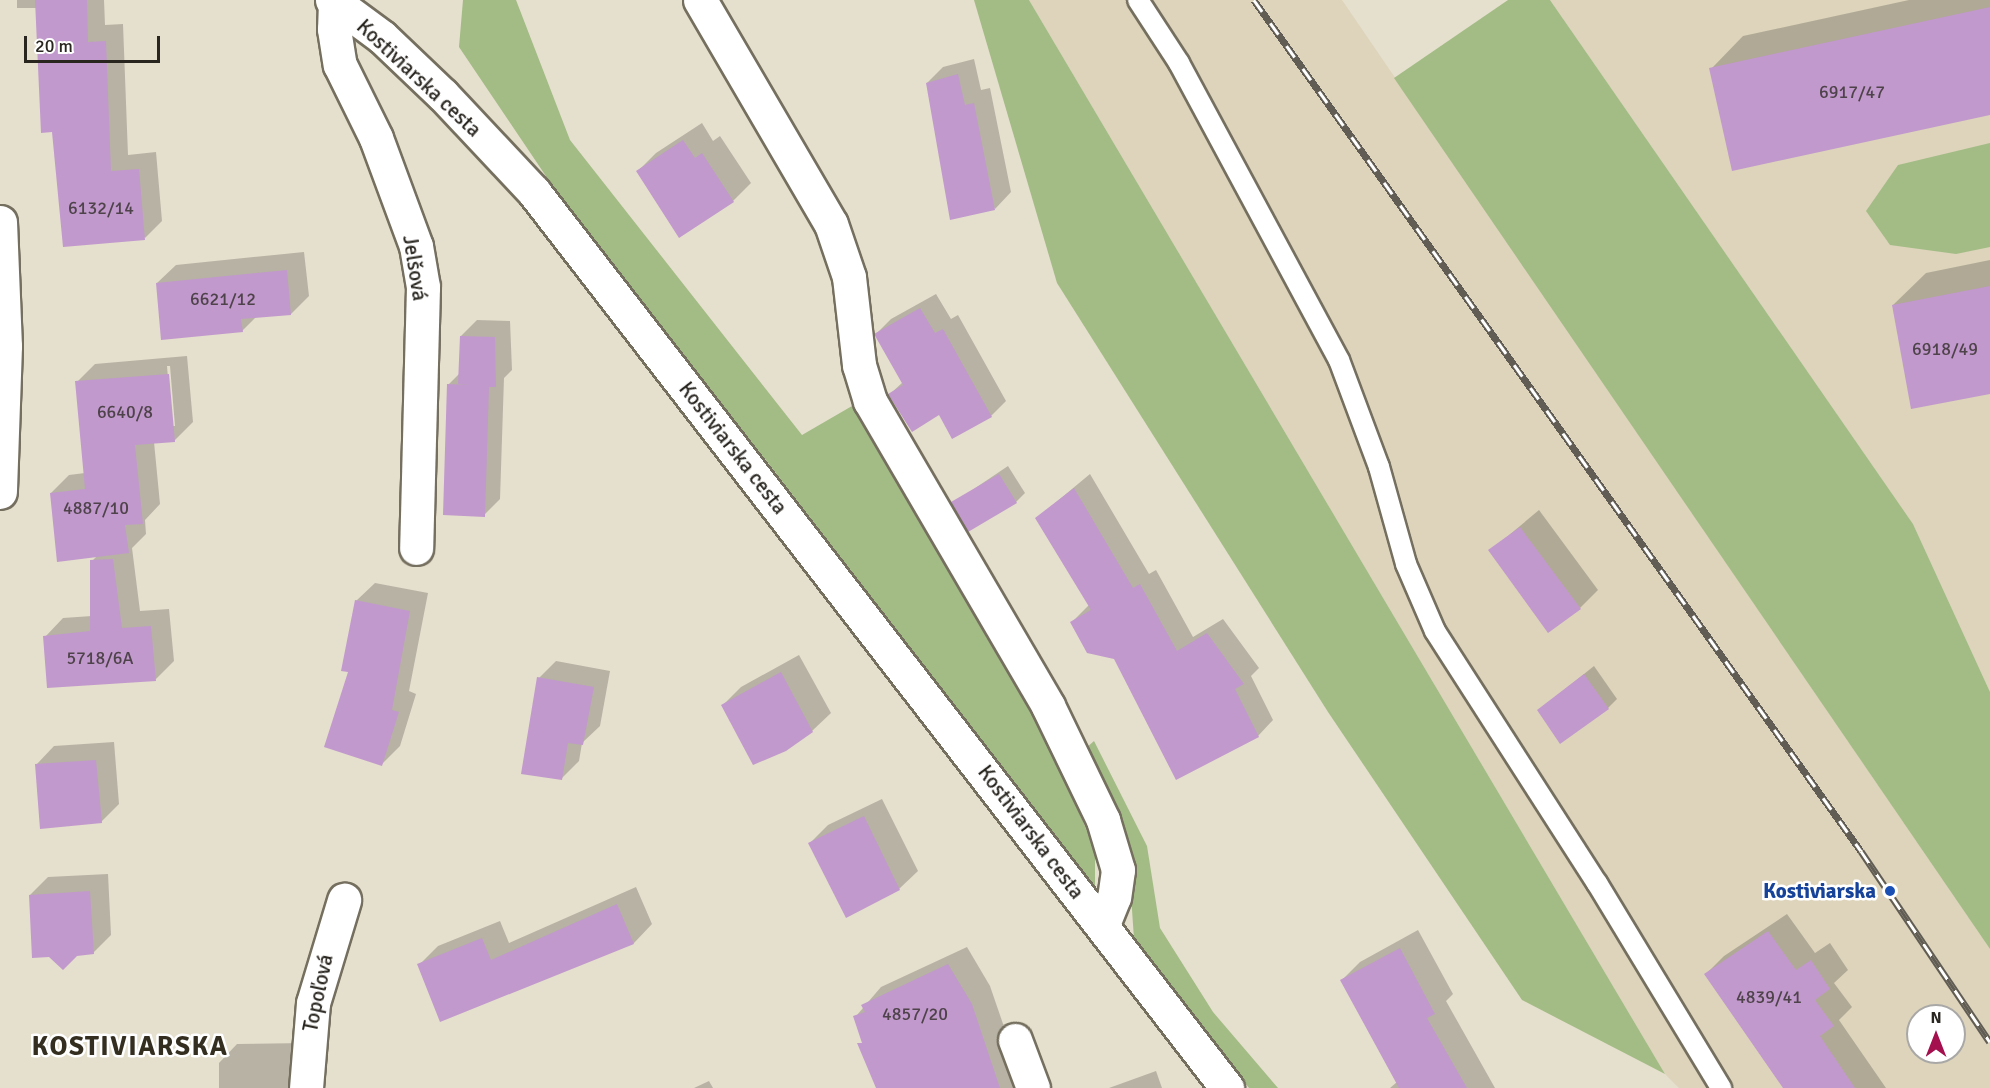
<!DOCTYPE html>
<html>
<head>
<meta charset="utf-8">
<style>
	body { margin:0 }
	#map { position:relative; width:1990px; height:1088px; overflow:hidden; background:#e5dfcd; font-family:Signika,sans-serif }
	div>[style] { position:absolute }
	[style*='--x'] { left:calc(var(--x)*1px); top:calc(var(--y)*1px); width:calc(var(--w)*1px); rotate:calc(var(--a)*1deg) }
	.built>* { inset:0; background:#ddd4bb }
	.green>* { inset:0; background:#a3bc85 }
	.shadow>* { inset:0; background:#0003 }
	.building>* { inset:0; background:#c199cc }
	.roads { filter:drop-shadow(2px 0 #756f5f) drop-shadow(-2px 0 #756f5f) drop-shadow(0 2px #756f5f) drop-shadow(0 -2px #756f5f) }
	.lane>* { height:20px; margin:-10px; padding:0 10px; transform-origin:10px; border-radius:10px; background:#fff }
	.street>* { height:33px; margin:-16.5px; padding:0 16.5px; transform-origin:16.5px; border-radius:16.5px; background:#fff }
	.secondary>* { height:33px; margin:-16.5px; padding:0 16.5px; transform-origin:16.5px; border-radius:16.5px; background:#fff }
	.rail>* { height:7px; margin-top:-3.5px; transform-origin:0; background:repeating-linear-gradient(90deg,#fff 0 14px,#615d54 0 28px); box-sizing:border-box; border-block:2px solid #615d54 }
	.dots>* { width:16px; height:16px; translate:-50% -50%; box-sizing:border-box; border:3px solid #fff; border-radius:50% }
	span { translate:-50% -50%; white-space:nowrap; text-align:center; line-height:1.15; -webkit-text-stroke:5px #fff; paint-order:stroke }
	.number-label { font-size:18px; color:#4f434b }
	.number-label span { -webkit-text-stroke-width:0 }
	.street-label { font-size:21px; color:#292620 }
	.transit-label { font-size:21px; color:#164399; font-weight:700 }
	.right { translate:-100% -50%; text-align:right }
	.district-label { font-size:27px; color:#332e20; font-weight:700; letter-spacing:1.5px }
	.north { position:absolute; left:1906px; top:1004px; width:60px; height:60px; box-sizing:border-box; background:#fff; border:2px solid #a9a8a6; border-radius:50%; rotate:0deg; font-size:16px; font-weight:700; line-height:24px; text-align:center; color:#292620 }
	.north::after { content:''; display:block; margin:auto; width:21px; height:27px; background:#a40f4d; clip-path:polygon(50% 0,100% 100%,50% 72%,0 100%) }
	.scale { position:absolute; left:24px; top:36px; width:136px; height:27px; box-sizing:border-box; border:3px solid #292620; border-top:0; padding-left:8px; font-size:18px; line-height:21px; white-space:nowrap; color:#292620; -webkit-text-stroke:4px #fff; paint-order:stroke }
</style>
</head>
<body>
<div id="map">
	<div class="built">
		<i style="clip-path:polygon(evenodd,1029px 0,1342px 0,1990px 949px,1990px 1088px,1679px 1088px,1665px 1074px,1029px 0,1918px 1016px,1954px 1016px,1954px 1052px,1918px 1052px,1918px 1016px)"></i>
		<i style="clip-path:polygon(1550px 0,1990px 0,1990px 692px,1913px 524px)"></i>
	</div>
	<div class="green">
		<i style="clip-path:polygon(463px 0,516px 0,570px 140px,802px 435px,852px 406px,1050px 744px,1095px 850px,1095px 888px,765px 459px,591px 243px,459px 47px)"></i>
		<i style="clip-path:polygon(974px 0,1029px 0,1665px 1074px,1522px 1000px,1328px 712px,1057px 283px)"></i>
		<i style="clip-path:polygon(1508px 0,1550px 0,1913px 524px,1990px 692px,1990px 949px,1394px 78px)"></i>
		<i style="clip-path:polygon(1990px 143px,1990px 247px,1956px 254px,1890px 245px,1866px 211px,1898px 165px)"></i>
		<i style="clip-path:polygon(1094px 741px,1147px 846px,1160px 928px,1213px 1012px,1278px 1088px,1249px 1088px,1134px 939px,1128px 851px,1085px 749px)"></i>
	</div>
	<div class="shadow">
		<i style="clip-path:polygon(17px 0,104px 0,105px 25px,123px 24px,128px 155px,156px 152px,162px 221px,145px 238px,53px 131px,37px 8px,17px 8px)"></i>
		<i style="clip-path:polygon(1909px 0,1990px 0,1990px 114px,1711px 69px,1743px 36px)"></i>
		<i style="clip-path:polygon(974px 59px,981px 90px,990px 88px,1011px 192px,995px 209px,927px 83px,943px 67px)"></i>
		<i style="clip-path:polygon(702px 123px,713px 141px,720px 136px,751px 183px,733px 201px,637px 172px,656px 153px)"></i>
		<i style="clip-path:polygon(304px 252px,309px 296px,291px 314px,256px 317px,242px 331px,157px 283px,176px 265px)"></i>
		<i style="clip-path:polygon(1990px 260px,1990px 392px,1893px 305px,1926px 273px)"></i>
		<i style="clip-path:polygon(936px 294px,951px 319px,958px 315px,1006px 401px,991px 416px,939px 413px,890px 394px,903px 382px,876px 334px,891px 319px)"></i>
		<i style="clip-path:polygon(477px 320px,510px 321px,512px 370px,504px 378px,500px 499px,484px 515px,449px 384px,460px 373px,461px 336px)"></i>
		<i style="clip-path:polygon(evenodd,187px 356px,193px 422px,174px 441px,154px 442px,160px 504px,145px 520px,146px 534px,132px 548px,140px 611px,169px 609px,174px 661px,156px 679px,45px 637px,63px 618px,92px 616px,92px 561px,97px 556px,51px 493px,69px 475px,85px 473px,77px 382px,95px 364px,187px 356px,167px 366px,170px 366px,175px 426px,172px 426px,167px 366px)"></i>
		<i style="clip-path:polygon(1008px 466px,1025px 493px,1016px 502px,953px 503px)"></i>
		<i style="clip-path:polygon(1090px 474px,1149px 574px,1156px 570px,1193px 637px,1223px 619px,1259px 668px,1251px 676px,1273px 720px,1258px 736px,1115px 657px,1072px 622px,1089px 605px,1037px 518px)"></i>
		<i style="clip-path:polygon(1539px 510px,1598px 590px,1580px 608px,1490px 551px)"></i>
		<i style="clip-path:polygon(375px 583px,428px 593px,409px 691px,416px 694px,400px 746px,382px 764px,350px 671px,356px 601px)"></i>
		<i style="clip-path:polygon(799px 655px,831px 713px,812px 731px,723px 705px,741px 687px)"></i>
		<i style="clip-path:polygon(556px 661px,610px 671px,600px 726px,582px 743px,579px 761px,562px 778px,539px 678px)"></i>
		<i style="clip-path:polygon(1594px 666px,1617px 699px,1608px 708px,1539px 710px)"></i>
		<i style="clip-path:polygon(114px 742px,119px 804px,101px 822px,36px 765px,54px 746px)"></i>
		<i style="clip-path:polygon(882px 799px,918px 871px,899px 889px,810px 843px,828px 825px)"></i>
		<i style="clip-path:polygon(108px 874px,111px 935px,93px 953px,30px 895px,48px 877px)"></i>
		<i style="clip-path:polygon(636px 887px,652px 924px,634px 943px,441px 1020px,419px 965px,438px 946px,500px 921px,509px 943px)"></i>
		<i style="clip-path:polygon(1787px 914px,1815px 953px,1830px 943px,1848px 970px,1834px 983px,1852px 1007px,1839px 1020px,1886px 1088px,1804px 1088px,1705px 975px,1724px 956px)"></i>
		<i style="clip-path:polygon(1418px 930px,1453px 994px,1446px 1001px,1495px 1088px,1390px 1088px,1397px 1082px,1342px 980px,1360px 962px)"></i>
		<i style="clip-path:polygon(967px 947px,990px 986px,1025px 1088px,919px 1088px,857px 1015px,881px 987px)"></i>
		<i style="clip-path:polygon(307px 1043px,312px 1088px,219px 1088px,219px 1063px,237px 1044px)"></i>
		<i style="clip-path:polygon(1156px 1071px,1162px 1088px,1109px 1088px)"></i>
		<i style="clip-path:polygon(709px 1081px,713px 1088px,694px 1088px)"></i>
	</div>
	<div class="building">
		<i style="clip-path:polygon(35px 0,87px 0,88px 42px,106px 41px,111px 171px,139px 169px,145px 240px,63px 247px,52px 132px,41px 133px)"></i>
		<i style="clip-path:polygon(1990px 7px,1990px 115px,1732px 171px,1709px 68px)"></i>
		<i style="clip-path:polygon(958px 74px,965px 105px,974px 103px,995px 210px,950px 220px,926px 83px)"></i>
		<i style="clip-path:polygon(683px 140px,695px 158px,702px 153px,734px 202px,679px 238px,636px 171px)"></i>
		<i style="clip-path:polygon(287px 270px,291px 315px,241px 319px,243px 332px,161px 340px,156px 283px)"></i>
		<i style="clip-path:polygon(1990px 286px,1990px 394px,1911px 409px,1892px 305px)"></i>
		<i style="clip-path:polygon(920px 308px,935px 333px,943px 329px,992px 417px,952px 439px,939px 415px,912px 432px,888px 394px,903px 385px,874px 334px)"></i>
		<i style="clip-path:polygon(460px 336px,495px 337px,496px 387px,489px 387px,485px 517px,443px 515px,447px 384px,470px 385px,458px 384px)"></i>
		<i style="clip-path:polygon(169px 374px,175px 442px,135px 445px,143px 524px,125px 525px,129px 553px,57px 562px,50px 493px,85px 489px,75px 381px)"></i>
		<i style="clip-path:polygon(999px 474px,1017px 503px,968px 532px,951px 502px)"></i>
		<i style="clip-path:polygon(1074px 488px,1133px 588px,1140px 584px,1177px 651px,1207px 633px,1244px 684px,1235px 689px,1259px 737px,1176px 780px,1114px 659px,1087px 653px,1070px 622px,1091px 610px,1035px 518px)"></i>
		<i style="clip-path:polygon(1520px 527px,1581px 609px,1548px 633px,1488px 550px)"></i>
		<i style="clip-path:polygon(113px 559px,122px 628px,151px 626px,156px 681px,47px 688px,43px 636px,90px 631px,90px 560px)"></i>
		<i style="clip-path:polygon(355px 600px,410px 611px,392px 710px,399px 712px,382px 766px,324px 747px,348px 672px,341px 671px)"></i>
		<i style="clip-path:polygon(781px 672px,813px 732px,786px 751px,753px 765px,721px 705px)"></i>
		<i style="clip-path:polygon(1584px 674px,1609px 709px,1560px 744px,1537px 710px)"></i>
		<i style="clip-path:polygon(537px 677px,594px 687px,583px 745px,568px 743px,562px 780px,521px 774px)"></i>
		<i style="clip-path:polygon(96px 760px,102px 823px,40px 829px,35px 764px)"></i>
		<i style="clip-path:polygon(864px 816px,900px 890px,846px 918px,808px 843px)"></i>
		<i style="clip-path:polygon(90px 891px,94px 954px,77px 956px,63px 970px,49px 957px,32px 958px,29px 895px)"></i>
		<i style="clip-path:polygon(617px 904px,634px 944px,440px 1022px,417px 964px,482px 938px,491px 960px)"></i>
		<i style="clip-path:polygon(1768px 931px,1796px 970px,1811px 960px,1830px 989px,1815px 1000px,1834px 1026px,1820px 1036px,1855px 1088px,1783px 1088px,1704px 974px)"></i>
		<i style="clip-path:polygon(1400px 948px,1435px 1014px,1427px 1018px,1467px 1088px,1399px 1088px,1340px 980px)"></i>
		<i style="clip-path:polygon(948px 964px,972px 1004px,1000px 1088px,876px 1088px,857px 1043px,862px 1043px,853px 1016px,865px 1012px,861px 1005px)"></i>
	</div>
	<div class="roads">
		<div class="lane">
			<i style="--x:1138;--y:0;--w:75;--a:56.9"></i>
			<i style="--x:1179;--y:63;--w:337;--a:61.7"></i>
			<i style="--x:1339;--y:360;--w:114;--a:69.5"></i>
			<i style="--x:1379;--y:467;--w:101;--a:74.4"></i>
			<i style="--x:1406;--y:564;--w:73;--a:66.6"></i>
			<i style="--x:1435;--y:631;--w:300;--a:57.3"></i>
			<i style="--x:1597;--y:883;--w:240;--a:58.8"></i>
		</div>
		<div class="street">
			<i style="--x:700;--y:0;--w:259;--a:59.7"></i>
			<i style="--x:831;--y:224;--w:56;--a:71.2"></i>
			<i style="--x:849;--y:277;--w:89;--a:83.5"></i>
			<i style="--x:859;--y:365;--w:38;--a:73"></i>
			<i style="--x:870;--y:401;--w:353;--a:59.7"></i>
			<i style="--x:1048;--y:706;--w:127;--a:64.2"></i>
			<i style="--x:1103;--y:820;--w:52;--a:73.3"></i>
			<i style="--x:1118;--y:870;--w:27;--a:98"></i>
			<i style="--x:1114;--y:897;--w:31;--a:112"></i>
			<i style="--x:335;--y:2;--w:27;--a:92"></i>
			<i style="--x:334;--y:29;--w:36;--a:81"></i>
			<i style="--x:340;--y:65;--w:81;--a:63.7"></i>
			<i style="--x:376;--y:138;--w:115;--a:69.7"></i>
			<i style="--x:416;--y:246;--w:42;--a:80.3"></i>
			<i style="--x:423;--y:287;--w:261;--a:91.5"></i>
			<i style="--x:0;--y:222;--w:124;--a:87.7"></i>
			<i style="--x:5;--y:346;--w:146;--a:92"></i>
			<i style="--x:1015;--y:1040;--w:51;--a:69.4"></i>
			<i style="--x:306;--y:1088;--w:85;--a:-85.3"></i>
			<i style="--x:313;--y:1003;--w:108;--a:-73.2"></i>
		</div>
		<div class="secondary">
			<i style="--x:332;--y:0;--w:62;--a:36.5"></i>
			<i style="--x:382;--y:37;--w:84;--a:43.6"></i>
			<i style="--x:443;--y:95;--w:133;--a:46.8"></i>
			<i style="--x:534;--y:192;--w:1133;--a:52.28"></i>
		</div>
	</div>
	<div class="rail">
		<i style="--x:1254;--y:0;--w:1045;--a:54.5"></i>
		<i style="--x:1861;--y:851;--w:230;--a:56"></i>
	</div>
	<div class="dots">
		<i style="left:1890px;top:891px;background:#1a4fb4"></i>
	</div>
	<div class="number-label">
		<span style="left:1852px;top:92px">6917/47</span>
		<span style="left:101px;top:208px">6132/14</span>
		<span style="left:223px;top:299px">6621/12</span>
		<span style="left:1945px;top:349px">6918/49</span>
		<span style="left:125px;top:412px">6640/8</span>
		<span style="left:96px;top:508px">4887/10</span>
		<span style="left:100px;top:658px">5718/6A</span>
		<span style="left:1769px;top:997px">4839/41</span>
		<span style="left:915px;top:1014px">4857/20</span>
	</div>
	<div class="street-label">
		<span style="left:419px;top:78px;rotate:43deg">Kostiviarska cesta</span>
		<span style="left:415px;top:268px;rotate:81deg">Jelšová</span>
		<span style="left:733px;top:448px;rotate:52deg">Kostiviarska cesta</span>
		<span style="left:1031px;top:832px;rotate:53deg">Kostiviarska cesta</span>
		<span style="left:318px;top:993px;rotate:-78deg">Topoľová</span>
	</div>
	<div class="transit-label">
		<span class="right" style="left:1876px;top:891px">Kostiviarska</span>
	</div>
	<div class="district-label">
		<span style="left:130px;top:1047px">KOSTIVIARSKA</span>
	</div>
	<div class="north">N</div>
	<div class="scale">20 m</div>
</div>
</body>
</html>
